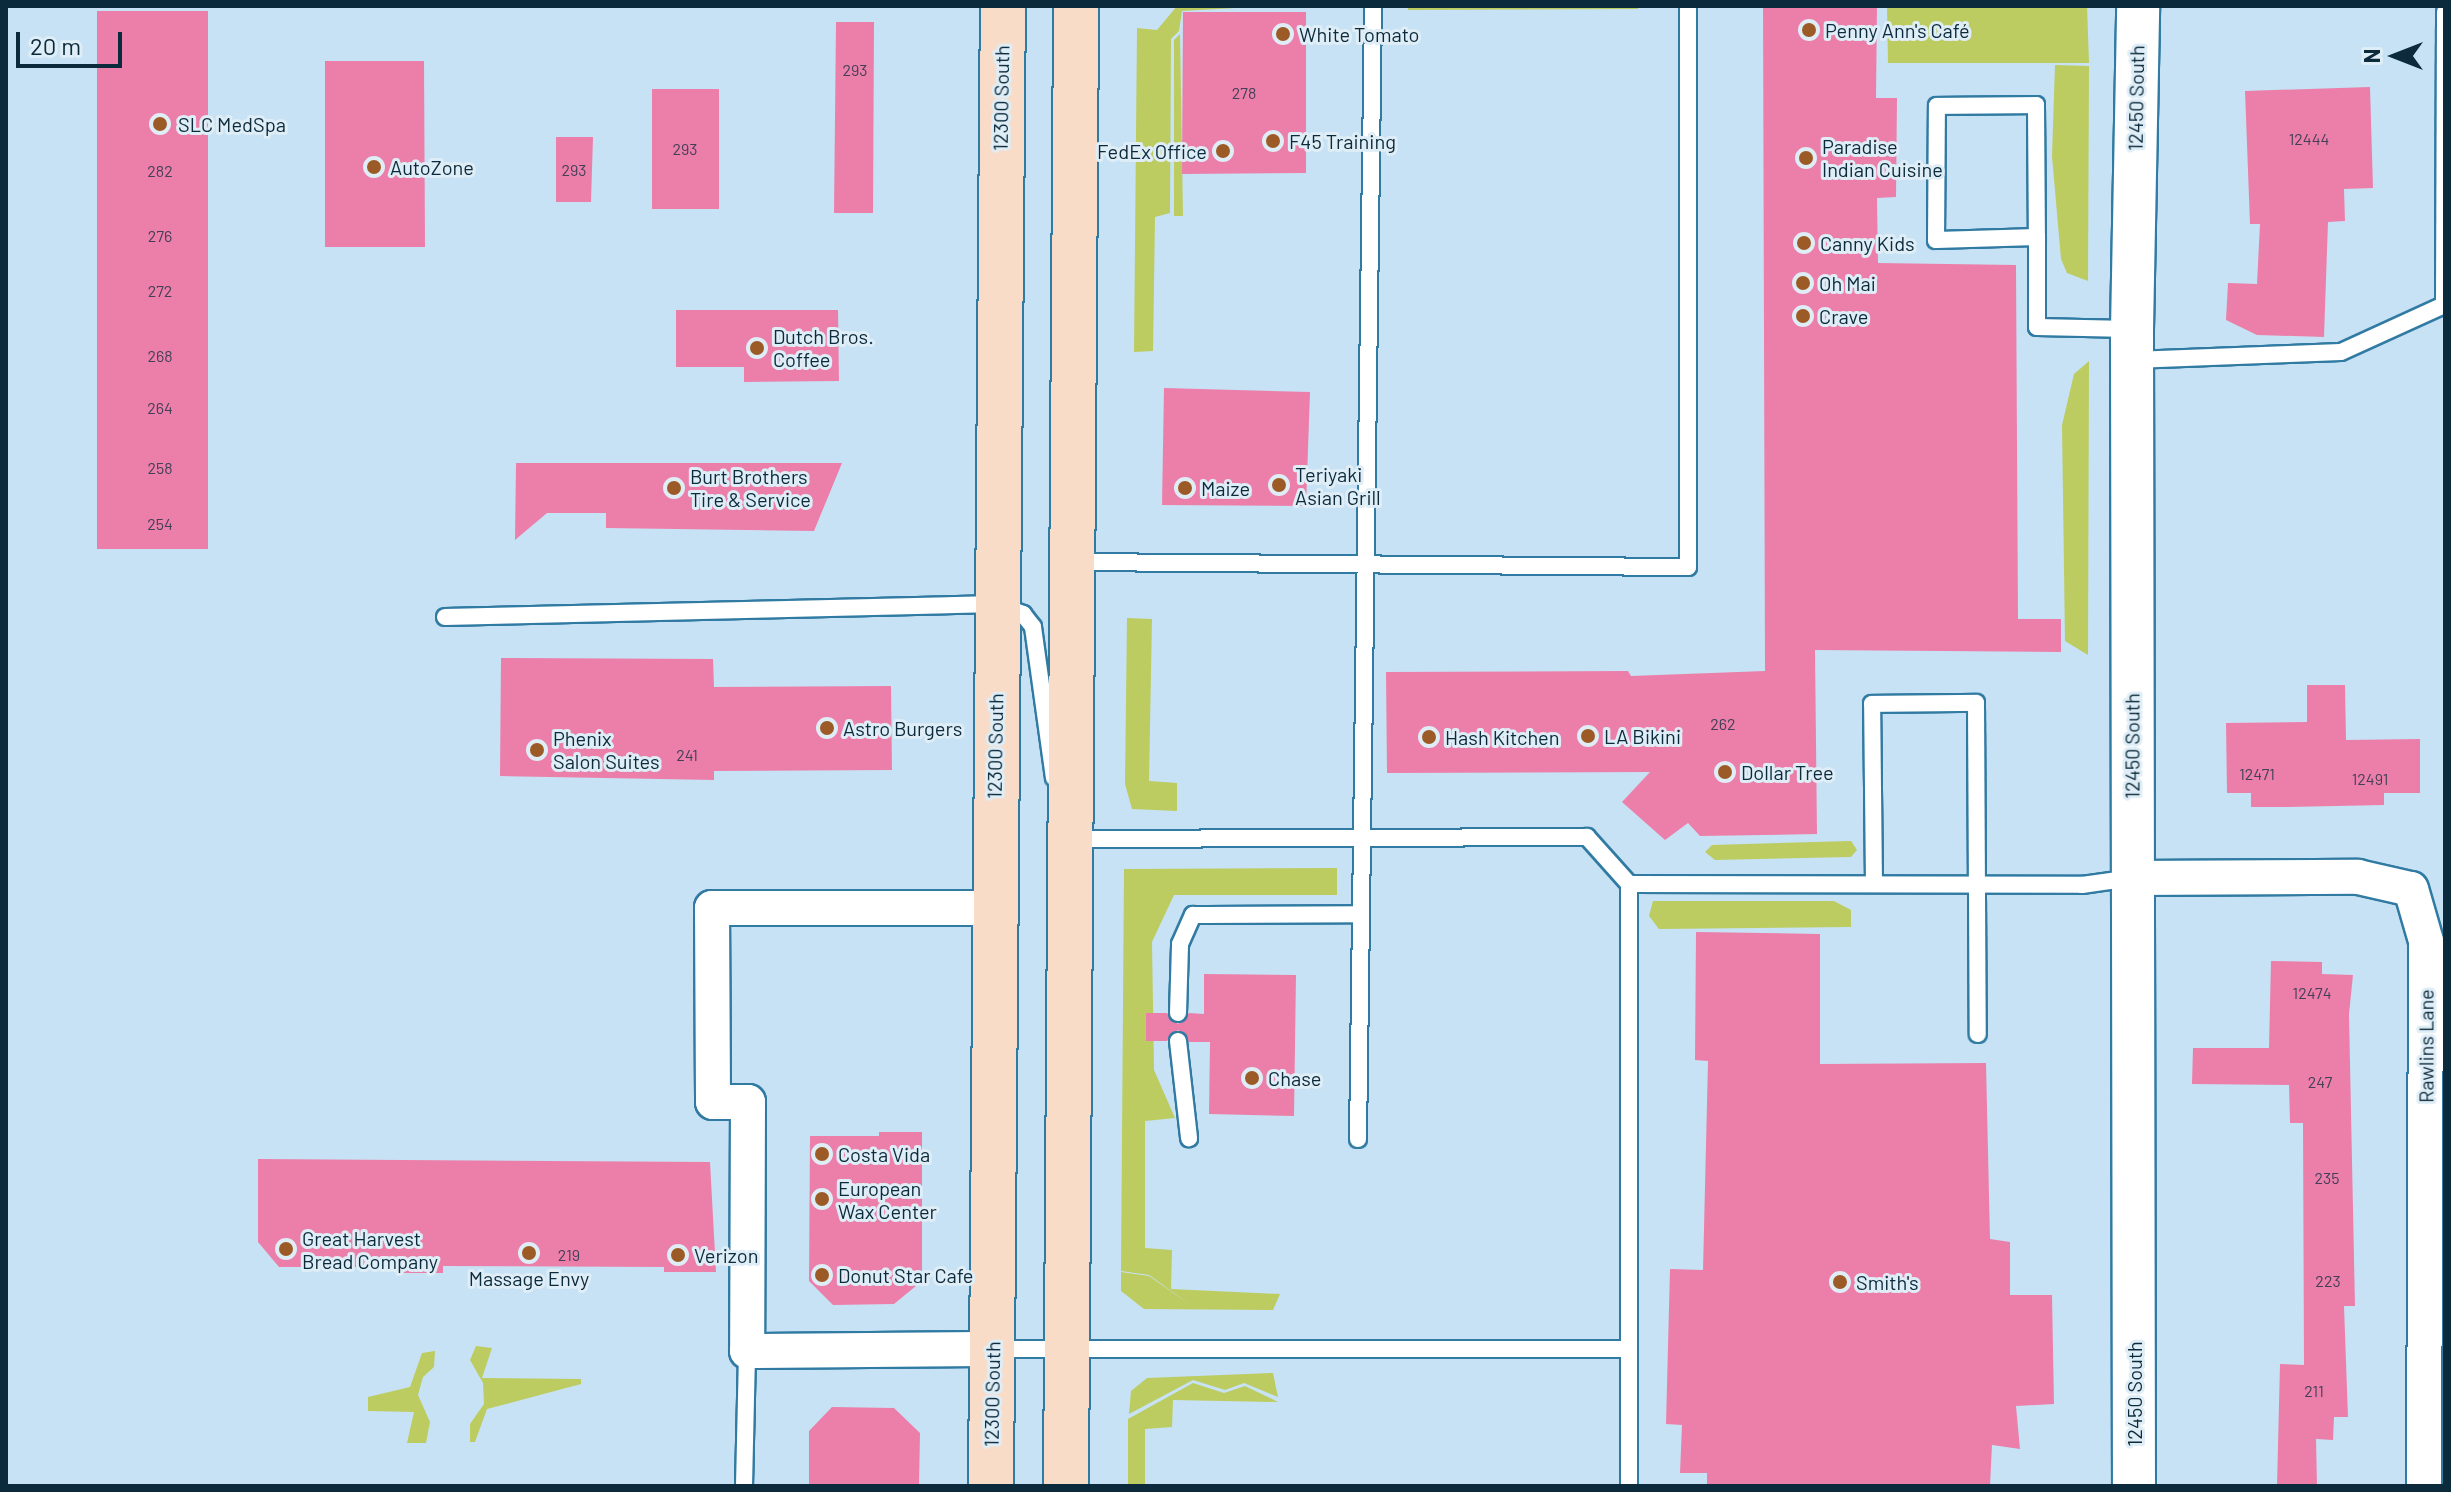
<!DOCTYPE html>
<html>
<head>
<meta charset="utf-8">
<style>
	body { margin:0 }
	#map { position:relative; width:2451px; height:1492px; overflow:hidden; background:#c7e2f4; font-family:Barlow,sans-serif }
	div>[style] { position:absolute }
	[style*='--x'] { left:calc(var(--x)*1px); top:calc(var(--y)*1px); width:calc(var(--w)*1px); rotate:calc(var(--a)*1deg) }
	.green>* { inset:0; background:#bccc60 }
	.building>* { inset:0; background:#ec7faa }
	.roads { filter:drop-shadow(2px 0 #317ba3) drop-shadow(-2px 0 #317ba3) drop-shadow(0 2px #317ba3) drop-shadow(0 -2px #317ba3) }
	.service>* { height:16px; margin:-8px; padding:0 8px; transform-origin:8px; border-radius:8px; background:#fff }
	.minor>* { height:34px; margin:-17px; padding:0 17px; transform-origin:17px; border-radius:17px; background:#fff }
	.tertiary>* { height:42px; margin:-21px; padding:0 21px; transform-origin:21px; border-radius:21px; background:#fff }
	.primary>* { height:44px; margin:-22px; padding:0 22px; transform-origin:22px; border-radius:22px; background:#f8dcc8 }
	.dots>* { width:22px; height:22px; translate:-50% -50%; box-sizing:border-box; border:4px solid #dfedf6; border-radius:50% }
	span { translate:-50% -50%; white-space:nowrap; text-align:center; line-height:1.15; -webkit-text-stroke:6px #dfedf6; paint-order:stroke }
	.number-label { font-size:16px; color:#433f57 }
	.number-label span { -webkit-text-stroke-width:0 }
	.poi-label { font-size:20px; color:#0b2a3b }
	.left { translate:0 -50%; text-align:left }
	.right { translate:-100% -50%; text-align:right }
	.street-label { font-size:20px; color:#0b2a3b }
	.frame { position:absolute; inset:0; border:8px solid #0b2a3b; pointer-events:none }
	.north { position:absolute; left:2355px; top:16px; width:80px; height:80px; -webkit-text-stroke:6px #dfedf6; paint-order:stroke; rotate:270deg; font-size:22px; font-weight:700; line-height:32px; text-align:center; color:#0b2a3b }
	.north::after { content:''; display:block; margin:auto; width:28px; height:36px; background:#0b2a3b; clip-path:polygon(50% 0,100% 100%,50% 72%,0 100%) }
	.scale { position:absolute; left:16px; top:32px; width:106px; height:36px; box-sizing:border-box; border:4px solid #0b2a3b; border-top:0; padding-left:10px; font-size:24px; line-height:28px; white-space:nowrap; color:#0b2a3b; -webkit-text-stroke:6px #dfedf6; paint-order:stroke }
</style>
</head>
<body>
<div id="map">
	<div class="green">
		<i style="clip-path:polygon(1177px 6px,1271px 6px,1182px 11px,1179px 31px,1171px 39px,1170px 213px,1155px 217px,1153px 351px,1134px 352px,1137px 28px,1157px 30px)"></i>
		<i style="clip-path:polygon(1408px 6px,1638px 6px,1638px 9px,1408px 10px)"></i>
		<i style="clip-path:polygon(1887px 6px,2087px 6px,2089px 63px,1888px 63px)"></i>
		<i style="clip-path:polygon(1180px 34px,1183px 216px,1174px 216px,1174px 40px)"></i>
		<i style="clip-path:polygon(2055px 65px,2089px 66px,2088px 281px,2067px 273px,2061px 259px,2052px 156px)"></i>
		<i style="clip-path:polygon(2089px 361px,2088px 655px,2065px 641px,2062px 425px,2074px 374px)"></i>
		<i style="clip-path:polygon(1127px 618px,1152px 619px,1149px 781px,1177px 783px,1177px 811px,1132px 809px,1125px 784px)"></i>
		<i style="clip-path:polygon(1851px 841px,1857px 850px,1851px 857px,1715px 860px,1705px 852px,1712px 845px)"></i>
		<i style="clip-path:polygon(1337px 868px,1337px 895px,1174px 895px,1152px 942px,1154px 1070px,1175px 1118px,1145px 1121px,1145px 1248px,1172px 1250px,1171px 1289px,1280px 1294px,1273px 1310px,1144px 1309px,1121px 1291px,1121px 1272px,1149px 1276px,1192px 1306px,1149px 1275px,1121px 1271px,1124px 869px)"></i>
		<i style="clip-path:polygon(1653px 901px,1834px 901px,1851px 910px,1851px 927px,1659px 929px,1649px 916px)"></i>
		<i style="clip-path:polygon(476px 1346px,492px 1348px,482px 1378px,581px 1379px,581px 1384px,487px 1409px,475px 1442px,470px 1442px,470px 1424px,484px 1404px,483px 1383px,470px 1360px)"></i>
		<i style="clip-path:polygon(435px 1351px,434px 1367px,423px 1377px,418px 1395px,430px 1422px,426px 1443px,407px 1443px,414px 1412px,368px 1411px,368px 1397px,410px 1387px,422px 1353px)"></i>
		<i style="clip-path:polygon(1273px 1373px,1278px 1397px,1244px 1383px,1225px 1390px,1193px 1380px,1129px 1414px,1131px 1391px,1147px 1378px)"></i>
		<i style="clip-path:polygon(1193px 1383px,1224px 1393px,1245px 1386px,1278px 1402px,1173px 1400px,1172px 1427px,1145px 1429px,1145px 1486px,1128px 1486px,1128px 1419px)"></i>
	</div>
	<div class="building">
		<i style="clip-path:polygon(1763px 6px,1877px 6px,1876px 98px,1897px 98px,1896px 197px,1877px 198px,1878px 263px,2016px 265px,2018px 619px,2061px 619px,2061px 652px,1815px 650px,1817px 834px,1700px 836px,1688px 823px,1665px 840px,1622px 802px,1650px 772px,1387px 773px,1386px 672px,1628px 671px,1631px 676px,1765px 671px)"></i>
		<i style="clip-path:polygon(97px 11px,208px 11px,208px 549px,97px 549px)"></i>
		<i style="clip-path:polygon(1183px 12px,1306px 12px,1306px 173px,1182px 174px)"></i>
		<i style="clip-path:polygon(836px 22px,874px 22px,873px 213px,834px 213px)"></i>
		<i style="clip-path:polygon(325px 61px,424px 61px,425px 247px,325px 247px)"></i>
		<i style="clip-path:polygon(2370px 87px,2373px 188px,2344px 189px,2345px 221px,2328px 222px,2324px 337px,2257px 335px,2226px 320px,2228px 283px,2257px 284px,2260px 224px,2250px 224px,2245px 91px)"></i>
		<i style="clip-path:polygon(652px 89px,719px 89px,719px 209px,652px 209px)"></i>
		<i style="clip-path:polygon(556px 137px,593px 137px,591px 202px,556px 202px)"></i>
		<i style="clip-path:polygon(676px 310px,838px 310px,839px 381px,744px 382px,744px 367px,676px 367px)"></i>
		<i style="clip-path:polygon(1164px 388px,1310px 392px,1306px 506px,1162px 505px)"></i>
		<i style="clip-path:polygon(516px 463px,842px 463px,814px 531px,606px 528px,606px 513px,547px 513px,515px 540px)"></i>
		<i style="clip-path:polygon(501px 658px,713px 659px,714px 687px,891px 686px,892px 770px,714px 771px,714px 780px,500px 776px)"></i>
		<i style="clip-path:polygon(2307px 685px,2345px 685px,2346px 740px,2420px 739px,2420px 793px,2384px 793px,2384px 805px,2288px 807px,2251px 807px,2251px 793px,2227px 793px,2226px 723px,2307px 722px)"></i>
		<i style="clip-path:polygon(1696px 932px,1820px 934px,1820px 1064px,1986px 1063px,1990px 1239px,2010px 1242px,2010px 1295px,2052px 1295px,2054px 1404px,2016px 1406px,2020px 1449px,1992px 1445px,1990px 1486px,1707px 1486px,1707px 1473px,1680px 1473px,1682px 1425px,1666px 1424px,1670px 1269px,1703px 1270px,1708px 1061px,1695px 1060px)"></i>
		<i style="clip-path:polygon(2271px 961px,2322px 962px,2322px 974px,2353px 975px,2349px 1014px,2355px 1306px,2344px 1306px,2348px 1417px,2334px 1417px,2333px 1440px,2316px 1439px,2317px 1486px,2277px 1486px,2280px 1364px,2304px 1365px,2303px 1123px,2290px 1123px,2289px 1085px,2192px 1084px,2193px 1048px,2269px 1048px)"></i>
		<i style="clip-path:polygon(1204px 974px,1296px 975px,1294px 1116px,1209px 1114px,1210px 1042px,1189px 1042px,1178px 1030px,1167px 1041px,1146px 1041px,1146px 1013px,1167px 1013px,1178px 1024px,1189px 1013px,1204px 1014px)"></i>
		<i style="clip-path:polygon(879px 1132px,922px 1132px,922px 1281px,894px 1304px,833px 1305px,809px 1281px,810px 1136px,879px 1136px)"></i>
		<i style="clip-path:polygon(258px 1159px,710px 1162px,716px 1272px,664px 1272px,664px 1267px,443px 1266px,443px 1273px,404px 1273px,404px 1267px,279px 1267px,258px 1242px)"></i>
		<i style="clip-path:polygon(832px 1407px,894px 1408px,920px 1433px,919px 1486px,809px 1486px,809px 1431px)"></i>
	</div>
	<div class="roads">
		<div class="service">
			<i style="--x:2037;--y:237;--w:101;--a:178.3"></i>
			<i style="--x:1936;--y:240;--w:134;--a:-89.6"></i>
			<i style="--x:1937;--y:106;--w:99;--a:-0.6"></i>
			<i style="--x:2036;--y:105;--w:132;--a:89.6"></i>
			<i style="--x:2037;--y:237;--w:90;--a:90"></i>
			<i style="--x:2037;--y:327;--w:93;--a:1.2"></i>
			<i style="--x:2133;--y:360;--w:208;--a:-2.2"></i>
			<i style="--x:2341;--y:352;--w:113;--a:-24.5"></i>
			<i style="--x:2444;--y:305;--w:293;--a:-89.8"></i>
			<i style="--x:1075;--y:562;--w:613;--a:0.47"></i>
			<i style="--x:1688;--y:567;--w:561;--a:-90"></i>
			<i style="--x:445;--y:617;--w:551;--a:-1.35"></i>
			<i style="--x:996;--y:604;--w:29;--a:20"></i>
			<i style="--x:1023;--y:614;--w:16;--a:52"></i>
			<i style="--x:1033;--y:627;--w:152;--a:82.1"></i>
			<i style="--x:1074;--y:839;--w:513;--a:-0.22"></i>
			<i style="--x:1587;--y:837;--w:63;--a:48.2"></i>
			<i style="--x:1629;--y:884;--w:602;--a:90"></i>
			<i style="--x:1629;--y:884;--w:453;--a:0.1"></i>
			<i style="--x:2082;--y:885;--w:49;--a:-8.1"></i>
			<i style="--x:1874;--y:884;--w:180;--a:-90.6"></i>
			<i style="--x:1872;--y:704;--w:104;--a:-0.6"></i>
			<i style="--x:1976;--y:703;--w:331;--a:89.7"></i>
			<i style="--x:1178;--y:1013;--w:69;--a:-88.3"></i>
			<i style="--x:1180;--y:944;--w:32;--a:-66"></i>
			<i style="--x:1193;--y:915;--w:166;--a:-0.3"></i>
			<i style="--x:1178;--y:1041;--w:98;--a:83.5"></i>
			<i style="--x:1358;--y:1139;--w:1133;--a:-89.24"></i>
			<i style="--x:995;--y:1349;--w:633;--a:0"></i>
			<i style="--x:744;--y:1486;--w:135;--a:-88.7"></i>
		</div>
		<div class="minor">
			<i style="--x:2133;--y:878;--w:225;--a:-0.3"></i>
			<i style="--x:2358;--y:877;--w:54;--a:12.8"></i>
			<i style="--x:2411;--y:889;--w:54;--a:73.9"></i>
			<i style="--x:2426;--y:941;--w:545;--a:90.21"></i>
			<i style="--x:993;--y:908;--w:281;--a:180"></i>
			<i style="--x:712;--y:908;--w:194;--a:89.7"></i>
			<i style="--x:713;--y:1102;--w:35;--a:0"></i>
			<i style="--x:748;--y:1102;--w:249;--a:90.2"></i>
			<i style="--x:747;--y:1351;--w:246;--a:-0.5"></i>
		</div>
		<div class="tertiary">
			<i style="--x:2134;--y:1486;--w:1157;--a:-90.1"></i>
			<i style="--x:2132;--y:329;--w:323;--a:-88.9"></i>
		</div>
		<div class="primary">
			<i style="--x:991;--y:1486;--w:1480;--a:-89.54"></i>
			<i style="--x:1066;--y:1486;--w:1480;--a:-89.61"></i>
		</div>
	</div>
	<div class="dots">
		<i style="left:1809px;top:30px;background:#9c5b26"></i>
		<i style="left:1283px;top:34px;background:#9c5b26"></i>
		<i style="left:160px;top:124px;background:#9c5b26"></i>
		<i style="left:1273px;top:141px;background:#9c5b26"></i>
		<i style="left:1223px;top:151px;background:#9c5b26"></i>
		<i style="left:1806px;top:158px;background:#9c5b26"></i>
		<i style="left:374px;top:167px;background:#9c5b26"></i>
		<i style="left:1804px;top:243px;background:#9c5b26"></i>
		<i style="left:1803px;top:283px;background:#9c5b26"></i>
		<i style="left:1803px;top:316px;background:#9c5b26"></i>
		<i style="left:757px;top:348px;background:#9c5b26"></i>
		<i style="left:1279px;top:485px;background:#9c5b26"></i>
		<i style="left:674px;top:488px;background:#9c5b26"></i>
		<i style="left:1185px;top:488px;background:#9c5b26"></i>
		<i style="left:827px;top:728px;background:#9c5b26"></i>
		<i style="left:1588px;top:736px;background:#9c5b26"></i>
		<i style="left:1429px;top:737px;background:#9c5b26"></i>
		<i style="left:537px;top:750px;background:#9c5b26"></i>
		<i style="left:1725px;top:772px;background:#9c5b26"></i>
		<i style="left:1252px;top:1078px;background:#9c5b26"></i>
		<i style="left:822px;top:1154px;background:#9c5b26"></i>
		<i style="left:822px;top:1199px;background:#9c5b26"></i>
		<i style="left:286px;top:1249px;background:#9c5b26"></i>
		<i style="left:529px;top:1253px;background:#9c5b26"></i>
		<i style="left:678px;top:1255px;background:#9c5b26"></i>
		<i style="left:822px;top:1275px;background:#9c5b26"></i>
		<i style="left:1840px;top:1282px;background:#9c5b26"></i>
	</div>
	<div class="number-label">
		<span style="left:855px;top:70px">293</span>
		<span style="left:1244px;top:93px">278</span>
		<span style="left:2309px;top:139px">12444</span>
		<span style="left:685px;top:149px">293</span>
		<span style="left:574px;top:170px">293</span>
		<span style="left:160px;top:171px">282</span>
		<span style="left:160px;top:236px">276</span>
		<span style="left:160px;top:291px">272</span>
		<span style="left:160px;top:356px">268</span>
		<span style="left:160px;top:408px">264</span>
		<span style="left:160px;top:468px">258</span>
		<span style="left:160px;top:524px">254</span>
		<span style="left:1723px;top:724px">262</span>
		<span style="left:687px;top:755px">241</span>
		<span style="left:2257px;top:774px">12471</span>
		<span style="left:2370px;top:779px">12491</span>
		<span style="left:2312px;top:993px">12474</span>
		<span style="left:2320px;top:1082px">247</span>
		<span style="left:2327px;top:1178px">235</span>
		<span style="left:569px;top:1255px">219</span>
		<span style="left:2328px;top:1281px">223</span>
		<span style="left:2314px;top:1391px">211</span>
	</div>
	<div class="poi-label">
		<span class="left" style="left:1825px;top:30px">Penny Ann's Café</span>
		<span class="left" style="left:1299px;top:34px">White Tomato</span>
		<span class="left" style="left:178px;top:124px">SLC MedSpa</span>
		<span class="left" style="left:1289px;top:141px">F45 Training</span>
		<span class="left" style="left:1822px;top:158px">Paradise<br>Indian Cuisine</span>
		<span class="right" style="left:1207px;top:151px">FedEx Office</span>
		<span class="left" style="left:390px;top:167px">AutoZone</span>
		<span class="left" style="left:1820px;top:243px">Canny Kids</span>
		<span class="left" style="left:1819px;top:283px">Oh Mai</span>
		<span class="left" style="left:1819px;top:316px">Crave</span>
		<span class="left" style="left:773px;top:348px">Dutch Bros.<br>Coffee</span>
		<span class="left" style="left:1295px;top:486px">Teriyaki<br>Asian Grill</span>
		<span class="left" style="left:690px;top:488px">Burt Brothers<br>Tire &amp; Service</span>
		<span class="left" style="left:1201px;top:488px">Maize</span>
		<span class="left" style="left:843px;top:728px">Astro Burgers</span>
		<span class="left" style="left:1604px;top:736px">LA Bikini</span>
		<span class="left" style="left:1445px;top:737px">Hash Kitchen</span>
		<span class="left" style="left:553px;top:750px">Phenix<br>Salon Suites</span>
		<span class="left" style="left:1741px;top:772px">Dollar Tree</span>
		<span class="left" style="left:1268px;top:1078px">Chase</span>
		<span class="left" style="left:838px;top:1154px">Costa Vida</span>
		<span class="left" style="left:838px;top:1200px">European<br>Wax Center</span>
		<span class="left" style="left:302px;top:1250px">Great Harvest<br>Bread Company</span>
		<span class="left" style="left:694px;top:1255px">Verizon</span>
		<span class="left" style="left:838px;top:1275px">Donut Star Cafe</span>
		<span style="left:529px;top:1278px">Massage Envy</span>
		<span class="left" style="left:1856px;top:1282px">Smith's</span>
	</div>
	<div class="street-label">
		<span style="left:1001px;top:98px;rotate:-89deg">12300 South</span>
		<span style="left:2136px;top:98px;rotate:-89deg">12450 South</span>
		<span style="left:995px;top:746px;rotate:-89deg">12300 South</span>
		<span style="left:2132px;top:746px;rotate:-90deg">12450 South</span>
		<span style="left:2426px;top:1046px;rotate:-90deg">Rawlins Lane</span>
		<span style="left:992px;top:1394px;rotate:-89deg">12300 South</span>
		<span style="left:2134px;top:1394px;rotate:-90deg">12450 South</span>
	</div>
	<div class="frame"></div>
	<div class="north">N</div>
	<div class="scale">20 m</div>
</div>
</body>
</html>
